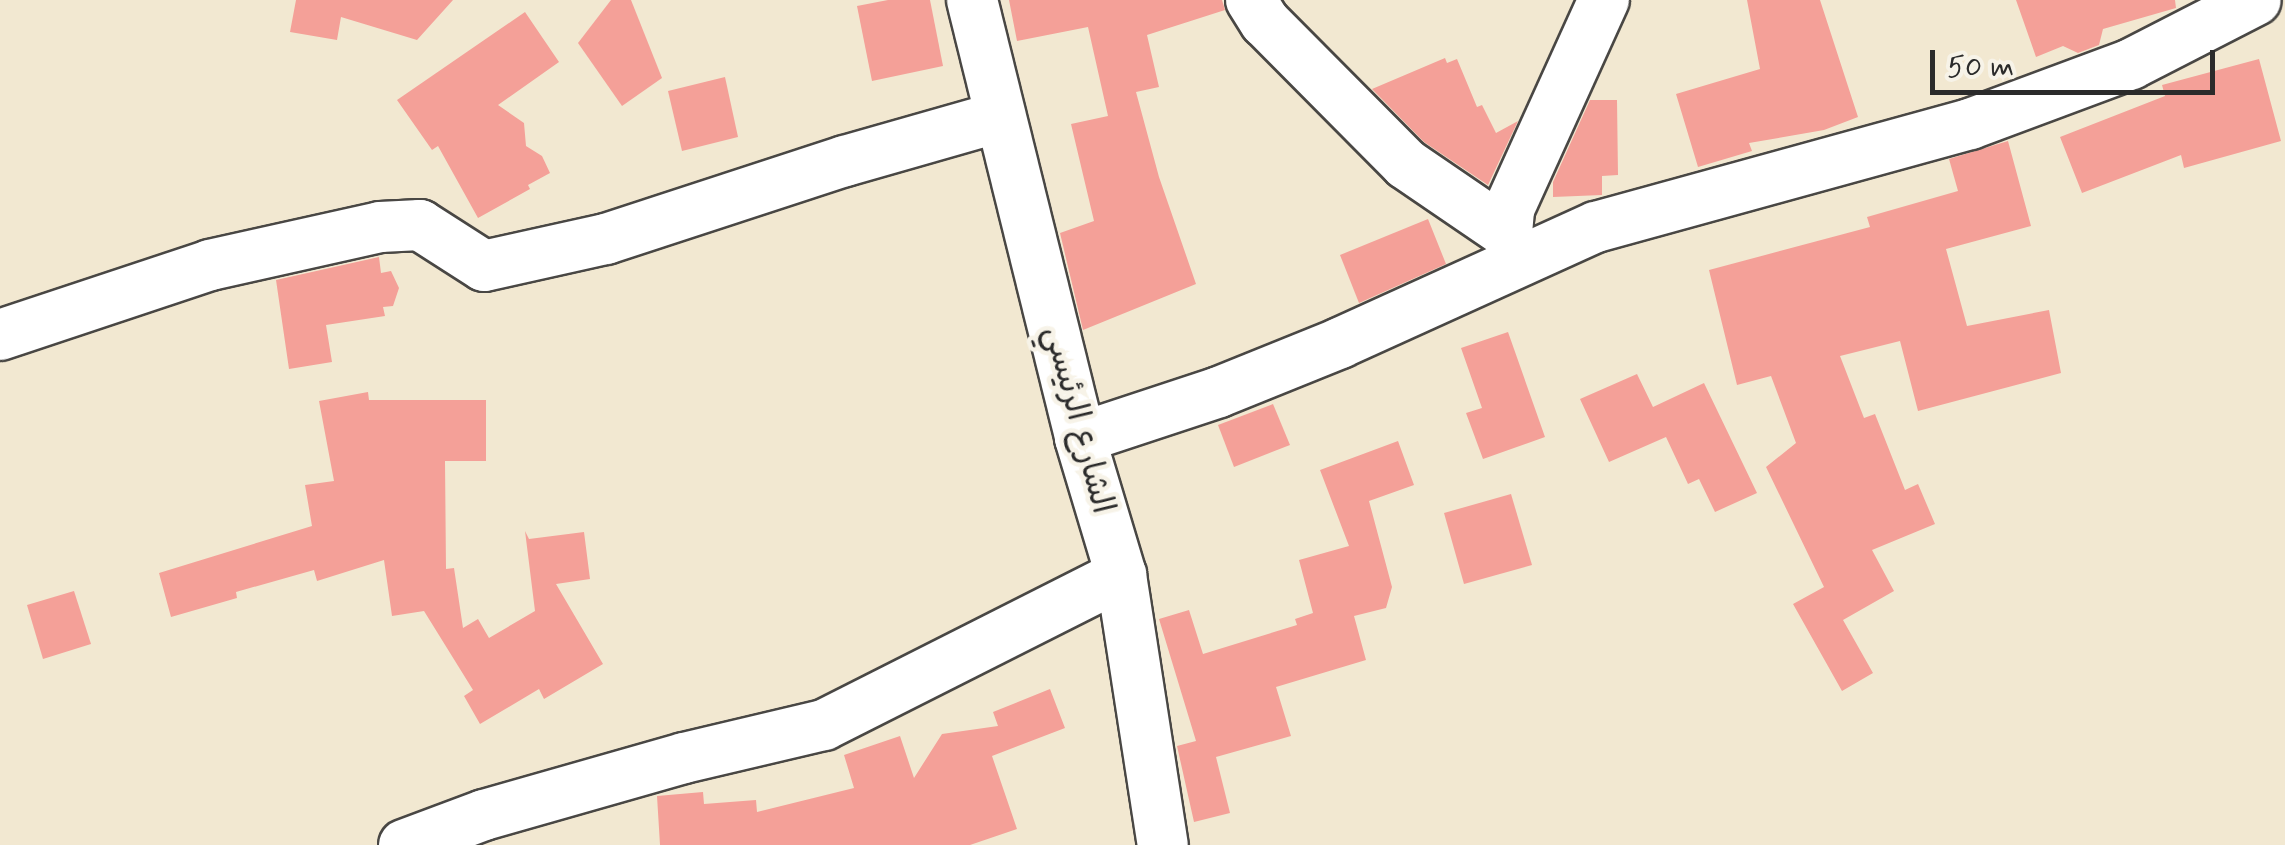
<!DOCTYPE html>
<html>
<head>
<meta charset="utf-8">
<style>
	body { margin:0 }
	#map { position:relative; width:2285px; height:845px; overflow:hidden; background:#f2e8d1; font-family:Mynerve,"Playpen Sans Arabic",sans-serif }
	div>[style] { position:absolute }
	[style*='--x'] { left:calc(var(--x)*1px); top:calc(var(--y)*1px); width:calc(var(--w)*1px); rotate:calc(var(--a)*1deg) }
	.building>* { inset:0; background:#f4a098 }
	.roads { filter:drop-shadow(2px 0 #494744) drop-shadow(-2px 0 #494744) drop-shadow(0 2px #494744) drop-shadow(0 -2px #494744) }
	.minor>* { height:50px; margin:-25px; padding:0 25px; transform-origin:25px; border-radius:25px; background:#fff }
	span { translate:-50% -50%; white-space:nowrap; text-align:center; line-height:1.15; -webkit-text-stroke:9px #f7f3e8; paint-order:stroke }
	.street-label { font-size:32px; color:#2b2b2b }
	.scale { position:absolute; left:1930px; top:50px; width:285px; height:45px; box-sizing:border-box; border:5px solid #2b2b2b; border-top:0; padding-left:12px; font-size:30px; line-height:35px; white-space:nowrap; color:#2b2b2b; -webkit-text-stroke:8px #f7f3e8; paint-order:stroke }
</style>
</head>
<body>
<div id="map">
	<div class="building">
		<i style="clip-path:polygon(296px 0,453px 0,417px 40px,341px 17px,337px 40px,290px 32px)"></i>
		<i style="clip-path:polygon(611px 0,631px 0,662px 78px,622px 106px,578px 43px)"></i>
		<i style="clip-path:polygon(888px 0,930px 0,943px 66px,872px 81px,857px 6px)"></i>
		<i style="clip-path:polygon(1009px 0,1222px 0,1225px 10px,1147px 35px,1159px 87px,1136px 92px,1159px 177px,1196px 284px,1083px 330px,1060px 233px,1094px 221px,1071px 124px,1108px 116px,1088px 27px,1017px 41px)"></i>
		<i style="clip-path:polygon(1747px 0,1820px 0,1858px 117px,1824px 130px,1749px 143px,1752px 151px,1698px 167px,1676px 94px,1760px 69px)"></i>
		<i style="clip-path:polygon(2016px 0,2175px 0,2176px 8px,2103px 29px,2099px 45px,2078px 53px,2063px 46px,2036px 57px)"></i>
		<i style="clip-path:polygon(525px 12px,559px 62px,498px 105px,524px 123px,526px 146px,542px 156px,550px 173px,528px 185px,530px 189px,478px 218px,438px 146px,432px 150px,397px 100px)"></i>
		<i style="clip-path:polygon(1445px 58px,1447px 63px,1457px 59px,1477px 107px,1482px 105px,1496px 133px,1518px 121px,1488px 185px,1424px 142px,1372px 89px)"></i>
		<i style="clip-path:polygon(2259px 59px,2281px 141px,2184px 168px,2181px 155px,2082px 193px,2060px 137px,2165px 96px,2162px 85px)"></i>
		<i style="clip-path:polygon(725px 77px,738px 137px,682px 151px,668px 91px)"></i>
		<i style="clip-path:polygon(1590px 100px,1617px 100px,1618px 175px,1602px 176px,1602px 195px,1553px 197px,1553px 182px)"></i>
		<i style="clip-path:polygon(2008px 141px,2031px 226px,1946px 249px,1967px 326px,2049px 310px,2061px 373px,1918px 411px,1900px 341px,1840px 356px,1864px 418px,1875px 414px,1905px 490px,1918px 484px,1935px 524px,1872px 550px,1894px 591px,1843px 620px,1873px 673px,1842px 691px,1793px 604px,1824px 587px,1766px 467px,1796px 443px,1771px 376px,1737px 385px,1709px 270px,1870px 227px,1867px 217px,1958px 191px,1949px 159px)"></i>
		<i style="clip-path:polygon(1428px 219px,1446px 264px,1359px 303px,1340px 255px)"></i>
		<i style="clip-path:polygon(379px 257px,381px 273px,391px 271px,399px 288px,393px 306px,383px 307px,385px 316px,326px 325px,332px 362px,289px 369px,276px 280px)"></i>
		<i style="clip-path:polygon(1508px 332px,1545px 437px,1483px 459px,1466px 413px,1482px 408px,1461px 348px)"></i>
		<i style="clip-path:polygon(1637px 374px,1653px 407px,1704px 383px,1757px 493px,1715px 512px,1699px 479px,1688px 484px,1666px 437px,1609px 462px,1580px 399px)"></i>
		<i style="clip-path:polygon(368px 392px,369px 400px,486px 400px,486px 461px,445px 461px,446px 569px,454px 568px,463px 628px,478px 619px,489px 638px,535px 611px,525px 531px,529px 539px,584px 532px,590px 579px,556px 584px,603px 664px,544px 699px,539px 689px,480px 724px,464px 696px,473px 690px,424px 611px,392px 616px,384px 560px,317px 581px,314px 570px,236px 592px,237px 598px,171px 617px,159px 573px,312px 526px,305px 485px,334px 481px,319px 401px)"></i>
		<i style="clip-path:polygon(1273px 404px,1290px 445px,1234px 467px,1218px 425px)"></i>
		<i style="clip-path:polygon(1398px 441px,1414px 485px,1369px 501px,1392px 587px,1386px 608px,1354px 616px,1366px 660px,1276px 687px,1291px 736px,1216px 757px,1230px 813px,1194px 822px,1177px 746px,1196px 741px,1159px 619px,1189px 610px,1203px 654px,1297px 625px,1295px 619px,1313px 613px,1299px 560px,1349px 546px,1320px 470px)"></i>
		<i style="clip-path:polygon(1511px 494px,1532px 565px,1464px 584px,1444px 513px)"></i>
		<i style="clip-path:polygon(74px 591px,91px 644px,43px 659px,27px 605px)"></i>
		<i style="clip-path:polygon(1050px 689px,1065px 728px,992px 756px,1017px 829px,970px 845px,660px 845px,657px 796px,703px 792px,704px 804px,756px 800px,757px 812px,854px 788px,844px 755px,900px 736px,914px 778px,942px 734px,998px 726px,993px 712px)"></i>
	</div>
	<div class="roads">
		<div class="minor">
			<i style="--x:972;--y:0;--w:451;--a:76.1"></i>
			<i style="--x:1080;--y:438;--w:143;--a:73.3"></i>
			<i style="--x:1121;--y:575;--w:273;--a:81.2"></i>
			<i style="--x:1251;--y:0;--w:26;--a:58"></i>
			<i style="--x:1265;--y:22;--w:200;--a:45.2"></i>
			<i style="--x:1406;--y:164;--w:122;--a:34.3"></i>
			<i style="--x:1517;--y:260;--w:29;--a:-110"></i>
			<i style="--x:1507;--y:233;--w:24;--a:-85"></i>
			<i style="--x:1509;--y:209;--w:230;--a:-65.6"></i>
			<i style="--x:0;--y:335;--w:221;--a:-18.4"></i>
			<i style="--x:210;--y:265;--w:174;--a:-12.6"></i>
			<i style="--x:380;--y:227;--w:40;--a:-2.9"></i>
			<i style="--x:420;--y:225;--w:76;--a:32.6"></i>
			<i style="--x:484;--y:266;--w:125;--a:-12.5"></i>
			<i style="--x:606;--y:239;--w:251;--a:-18.1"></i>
			<i style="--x:845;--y:161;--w:160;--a:-15.9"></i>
			<i style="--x:1080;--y:438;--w:146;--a:-18.3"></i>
			<i style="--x:1219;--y:392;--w:131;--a:-22"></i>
			<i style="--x:1340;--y:343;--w:281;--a:-24.4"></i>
			<i style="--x:1596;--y:227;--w:388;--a:-15.4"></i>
			<i style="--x:1970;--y:124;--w:172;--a:-20.4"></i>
			<i style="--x:2131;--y:64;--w:140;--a:-27.1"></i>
			<i style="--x:404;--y:845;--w:85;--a:-20.6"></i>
			<i style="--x:484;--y:815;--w:208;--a:-15.9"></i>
			<i style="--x:684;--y:758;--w:144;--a:-13.3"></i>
			<i style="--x:824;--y:725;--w:333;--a:-26.8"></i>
		</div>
	</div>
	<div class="street-label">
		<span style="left:1078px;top:420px;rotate:75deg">الشارع الرئيسي</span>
	</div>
	<div class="scale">50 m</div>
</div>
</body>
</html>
